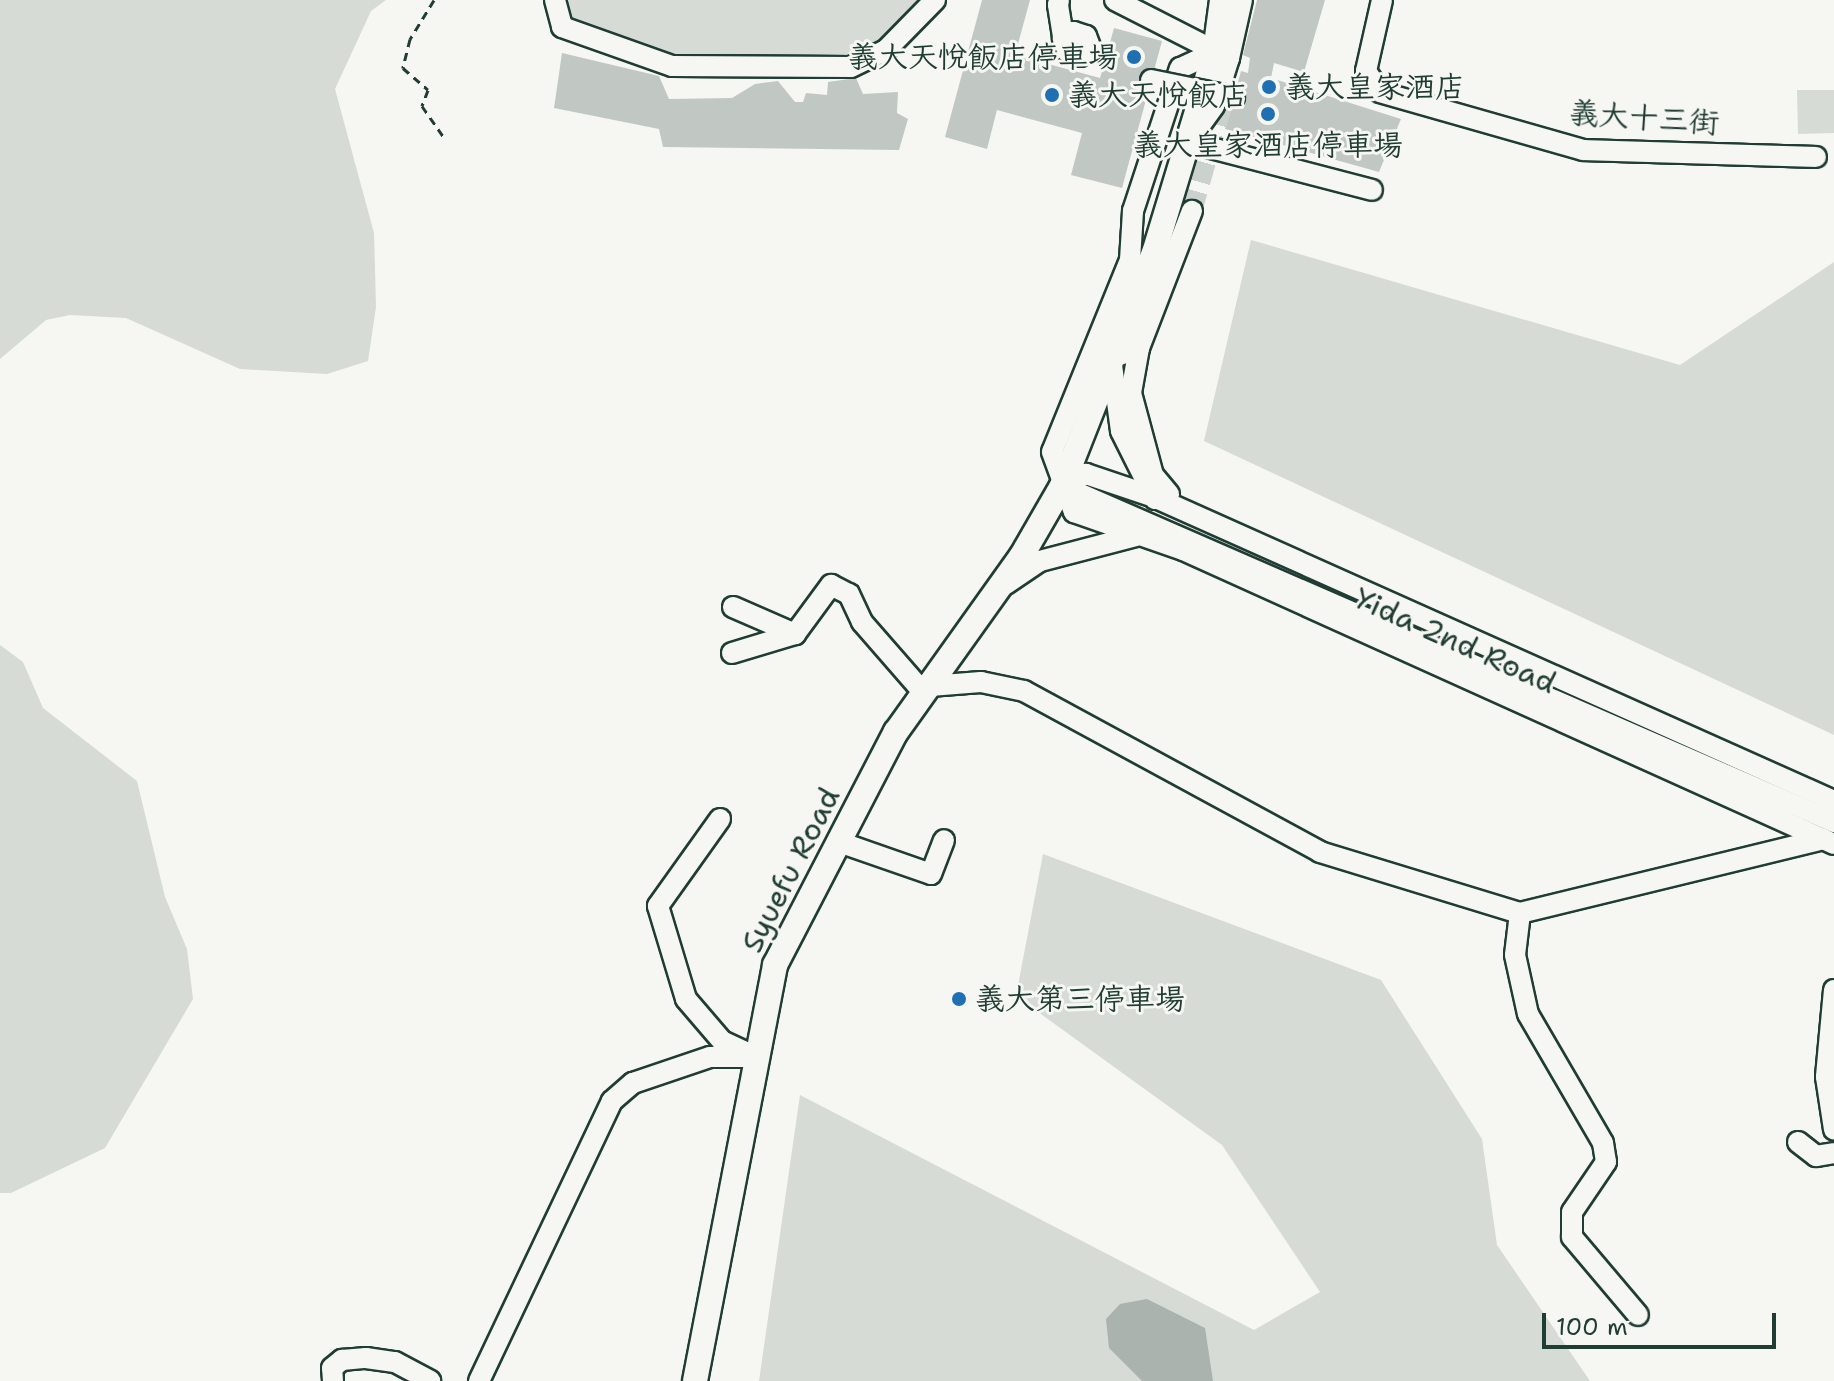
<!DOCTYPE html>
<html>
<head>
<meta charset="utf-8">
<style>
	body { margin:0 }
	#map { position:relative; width:1834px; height:1381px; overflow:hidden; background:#f6f6f2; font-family:"Shantell Sans","LXGW WenKai TC",sans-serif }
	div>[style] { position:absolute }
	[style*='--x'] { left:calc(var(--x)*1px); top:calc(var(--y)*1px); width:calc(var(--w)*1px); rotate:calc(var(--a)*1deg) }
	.green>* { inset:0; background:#d6dbd6 }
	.water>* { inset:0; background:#aab3ae }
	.building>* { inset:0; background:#c1c8c3 }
	.minor-tunnel>* { height:20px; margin-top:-10px; transform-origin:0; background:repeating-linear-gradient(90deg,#cbd1cc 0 20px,transparent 0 30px) }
	.path>* { height:3px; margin-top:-1.5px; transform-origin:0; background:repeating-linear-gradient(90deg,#1f3d34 0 8px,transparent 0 14px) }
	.roads { filter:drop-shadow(2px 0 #1f3d34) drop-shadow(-2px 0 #1f3d34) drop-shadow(0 2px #1f3d34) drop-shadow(0 -2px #1f3d34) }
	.minor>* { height:20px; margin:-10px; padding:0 10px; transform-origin:10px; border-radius:10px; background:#f6f6f2 }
	.major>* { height:24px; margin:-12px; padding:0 12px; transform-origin:12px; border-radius:12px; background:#f6f6f2 }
	.bridges { filter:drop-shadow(2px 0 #1f3d34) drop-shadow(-2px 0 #1f3d34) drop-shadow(0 2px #1f3d34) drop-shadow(0 -2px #1f3d34) }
	.minor-bridge>* { height:20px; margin:-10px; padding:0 10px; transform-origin:10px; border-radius:10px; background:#f6f6f2 }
	.dots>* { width:22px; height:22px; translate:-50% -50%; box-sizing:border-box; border:4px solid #f6f6f2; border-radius:50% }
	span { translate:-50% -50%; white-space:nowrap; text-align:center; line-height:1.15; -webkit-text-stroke:6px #f6f6f2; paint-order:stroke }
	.poi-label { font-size:30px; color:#1f3d34 }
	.right { translate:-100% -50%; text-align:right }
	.left { translate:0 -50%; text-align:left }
	.street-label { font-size:30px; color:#1f3d34 }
	.scale { position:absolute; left:1542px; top:1313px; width:234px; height:36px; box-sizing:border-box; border:4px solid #1f3d34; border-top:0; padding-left:10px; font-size:24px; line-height:28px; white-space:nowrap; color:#1f3d34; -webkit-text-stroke:6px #f6f6f2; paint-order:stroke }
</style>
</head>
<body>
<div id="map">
	<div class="green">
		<i style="clip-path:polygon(0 0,386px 0,371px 11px,335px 89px,374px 233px,376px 307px,368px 361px,327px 374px,240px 369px,126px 318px,70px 315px,46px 320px,0 359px)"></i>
		<i style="clip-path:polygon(564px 0,923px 0,881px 45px,849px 61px,670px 56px,569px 16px)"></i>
		<i style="clip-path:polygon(1797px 90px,1834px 90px,1834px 133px,1798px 134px)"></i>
		<i style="clip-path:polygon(1251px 240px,1680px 365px,1834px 262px,1834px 735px,1204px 441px)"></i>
		<i style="clip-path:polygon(0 645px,23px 662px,43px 708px,137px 781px,165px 897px,187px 949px,193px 999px,105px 1148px,11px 1193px,0 1193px)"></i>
		<i style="clip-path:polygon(1043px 854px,1381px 980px,1482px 1139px,1497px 1245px,1590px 1381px,759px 1381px,800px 1095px,1254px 1330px,1320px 1292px,1222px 1145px,1016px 996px)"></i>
	</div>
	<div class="water">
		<i style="clip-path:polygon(1147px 1299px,1205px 1328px,1213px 1381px,1142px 1381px,1109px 1348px,1106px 1319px,1120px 1304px)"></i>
	</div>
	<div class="building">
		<i style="clip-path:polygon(982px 0,1030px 0,1015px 55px,1100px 78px,1114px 28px,1162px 41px,1122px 188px,1071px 175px,1082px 133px,997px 110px,987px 149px,945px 137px)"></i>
		<i style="clip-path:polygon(1257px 0,1325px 0,1304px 72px,1274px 63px,1271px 78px,1401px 119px,1379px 172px,1225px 129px,1241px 71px,1248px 73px,1250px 58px,1243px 55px)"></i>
		<i style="clip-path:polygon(562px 53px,659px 76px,669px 99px,732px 98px,755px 84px,778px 81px,795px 102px,803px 102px,806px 93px,827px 95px,828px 82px,856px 78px,863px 94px,898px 92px,897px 113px,908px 119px,899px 150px,663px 147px,659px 129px,554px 108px)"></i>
	</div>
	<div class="minor-tunnel">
		<i style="--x:1192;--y:211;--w:124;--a:-74.1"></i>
	</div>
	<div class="path">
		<i style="--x:434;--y:0;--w:46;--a:121.6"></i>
		<i style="--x:410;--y:39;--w:30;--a:104"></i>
		<i style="--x:403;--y:68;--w:33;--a:41"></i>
		<i style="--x:428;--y:90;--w:17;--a:111"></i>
		<i style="--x:422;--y:106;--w:37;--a:55"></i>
	</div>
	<div class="roads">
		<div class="minor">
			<i style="--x:555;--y:0;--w:28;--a:75"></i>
			<i style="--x:562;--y:27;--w:117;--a:19.5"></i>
			<i style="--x:672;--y:66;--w:179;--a:0.3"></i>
			<i style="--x:851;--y:67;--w:39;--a:-26"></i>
			<i style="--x:886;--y:50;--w:70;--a:-45.6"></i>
			<i style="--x:1059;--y:0;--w:5;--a:101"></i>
			<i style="--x:1058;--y:5;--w:33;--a:81"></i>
			<i style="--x:1063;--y:38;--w:14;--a:73"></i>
			<i style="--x:1067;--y:51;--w:14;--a:21"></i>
			<i style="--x:1080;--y:56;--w:13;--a:-32"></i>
			<i style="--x:1091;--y:49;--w:14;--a:-111"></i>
			<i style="--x:1086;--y:36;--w:13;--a:-162"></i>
			<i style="--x:1074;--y:32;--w:13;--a:151"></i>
			<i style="--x:1115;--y:0;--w:128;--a:27"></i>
			<i style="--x:1229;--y:58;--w:59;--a:-77.4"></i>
			<i style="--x:1382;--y:0;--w:73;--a:102.7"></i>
			<i style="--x:1366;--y:71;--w:25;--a:56"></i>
			<i style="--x:1380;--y:92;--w:211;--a:15.9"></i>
			<i style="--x:1583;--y:150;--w:233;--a:1.7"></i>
			<i style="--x:1215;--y:52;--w:38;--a:155"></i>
			<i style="--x:1180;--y:68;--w:151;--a:108.2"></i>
			<i style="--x:1133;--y:211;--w:49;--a:93.5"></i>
			<i style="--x:1130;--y:260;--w:207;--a:112.1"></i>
			<i style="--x:1052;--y:452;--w:64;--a:69.9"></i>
			<i style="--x:1074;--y:512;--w:115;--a:19.2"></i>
			<i style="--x:1183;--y:550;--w:714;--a:24.3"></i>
			<i style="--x:1229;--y:58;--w:50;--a:107.4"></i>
			<i style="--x:1214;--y:106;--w:44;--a:125.8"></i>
			<i style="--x:1188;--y:142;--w:190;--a:14.6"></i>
			<i style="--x:1139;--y:348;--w:46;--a:100.1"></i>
			<i style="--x:1131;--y:393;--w:85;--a:75"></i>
			<i style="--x:1153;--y:475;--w:25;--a:50"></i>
			<i style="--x:1062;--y:486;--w:27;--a:-27"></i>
			<i style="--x:1086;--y:474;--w:72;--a:18.7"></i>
			<i style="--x:1154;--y:497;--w:745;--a:24.09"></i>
			<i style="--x:1062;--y:486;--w:842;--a:23.52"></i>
			<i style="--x:1155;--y:499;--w:76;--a:-116.6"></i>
			<i style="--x:1121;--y:431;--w:74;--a:-97.8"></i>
			<i style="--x:1111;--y:358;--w:30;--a:-20"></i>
			<i style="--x:1139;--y:348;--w:147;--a:-68.9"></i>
			<i style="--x:1006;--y:584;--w:41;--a:-34.1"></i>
			<i style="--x:1040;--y:561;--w:99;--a:-14.6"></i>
			<i style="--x:733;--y:607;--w:68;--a:23.5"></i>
			<i style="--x:795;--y:634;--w:61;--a:-53.7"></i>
			<i style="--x:831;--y:585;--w:20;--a:27"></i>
			<i style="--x:849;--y:594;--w:31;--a:65"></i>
			<i style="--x:862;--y:622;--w:94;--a:48.9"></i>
			<i style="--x:732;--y:653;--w:66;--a:-16.8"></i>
			<i style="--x:930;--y:686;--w:51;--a:-4.5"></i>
			<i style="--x:981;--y:682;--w:44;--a:11.8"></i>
			<i style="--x:1024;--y:691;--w:337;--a:28.5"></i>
			<i style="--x:1320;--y:852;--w:209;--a:17"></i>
			<i style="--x:1520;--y:913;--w:312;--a:-13.7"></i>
			<i style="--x:720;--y:819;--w:107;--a:125.5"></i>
			<i style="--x:658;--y:906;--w:97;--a:73.2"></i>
			<i style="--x:686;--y:999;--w:55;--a:49.4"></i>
			<i style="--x:722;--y:1041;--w:29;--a:25"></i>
			<i style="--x:839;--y:842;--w:97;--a:19.2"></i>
			<i style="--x:931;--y:874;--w:36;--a:-69"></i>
			<i style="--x:1520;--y:913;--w:42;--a:96.8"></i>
			<i style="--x:1515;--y:955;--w:60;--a:77.6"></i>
			<i style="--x:1528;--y:1014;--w:149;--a:59.8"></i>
			<i style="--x:1603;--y:1143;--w:19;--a:81"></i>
			<i style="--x:1606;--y:1162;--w:60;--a:124.2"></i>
			<i style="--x:1572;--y:1212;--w:25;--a:90"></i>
			<i style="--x:1572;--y:1237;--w:102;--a:49.8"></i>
			<i style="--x:1834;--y:990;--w:87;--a:95.3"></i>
			<i style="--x:1826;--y:1077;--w:53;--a:81.3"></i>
			<i style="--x:1798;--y:1142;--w:23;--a:38"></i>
			<i style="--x:1816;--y:1156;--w:18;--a:-9"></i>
			<i style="--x:333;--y:1381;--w:13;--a:-94"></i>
			<i style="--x:332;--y:1368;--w:13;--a:-39"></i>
			<i style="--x:342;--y:1360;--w:24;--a:-5"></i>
			<i style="--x:366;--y:1358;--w:29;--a:8"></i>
			<i style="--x:395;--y:1362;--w:40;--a:28"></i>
			<i style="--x:479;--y:1381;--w:310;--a:-64.6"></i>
			<i style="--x:612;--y:1101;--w:28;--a:-41"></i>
			<i style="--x:633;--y:1083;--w:81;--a:-18.7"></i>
			<i style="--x:710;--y:1057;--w:46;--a:0"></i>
		</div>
		<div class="major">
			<i style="--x:695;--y:1381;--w:424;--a:-79.1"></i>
			<i style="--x:775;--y:965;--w:263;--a:-62.6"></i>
			<i style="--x:896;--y:732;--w:215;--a:-54.5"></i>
			<i style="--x:1021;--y:557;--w:82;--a:-60"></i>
			<i style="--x:1062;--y:486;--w:251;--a:-68.5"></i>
			<i style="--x:1154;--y:253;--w:210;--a:-73.1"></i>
			<i style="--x:1215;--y:52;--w:52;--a:-82.3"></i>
		</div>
	</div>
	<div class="bridges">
		<div class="minor-bridge">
			<i style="--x:1151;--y:80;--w:85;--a:11.6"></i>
		</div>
	</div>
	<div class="dots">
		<i style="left:1134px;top:57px;background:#1f6fb2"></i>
		<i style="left:1269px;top:87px;background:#1f6fb2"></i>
		<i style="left:1052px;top:95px;background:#1f6fb2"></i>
		<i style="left:1268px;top:114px;background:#1f6fb2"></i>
		<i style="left:959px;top:999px;background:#1f6fb2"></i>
	</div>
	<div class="poi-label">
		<span class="right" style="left:1118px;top:57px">義大天悅飯店停車場</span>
		<span class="left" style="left:1285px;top:87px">義大皇家酒店</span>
		<span class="left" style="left:1068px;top:95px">義大天悅飯店</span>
		<span style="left:1268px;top:145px">義大皇家酒店停車場</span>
		<span class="left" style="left:975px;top:999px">義大第三停車場</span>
	</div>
	<div class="street-label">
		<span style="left:1644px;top:118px;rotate:4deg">義大十三街</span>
		<span style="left:1455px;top:641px;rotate:24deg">Yida 2nd Road</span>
		<span style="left:791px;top:870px;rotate:-63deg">Syuefu Road</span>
	</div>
	<div class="scale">100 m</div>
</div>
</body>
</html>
